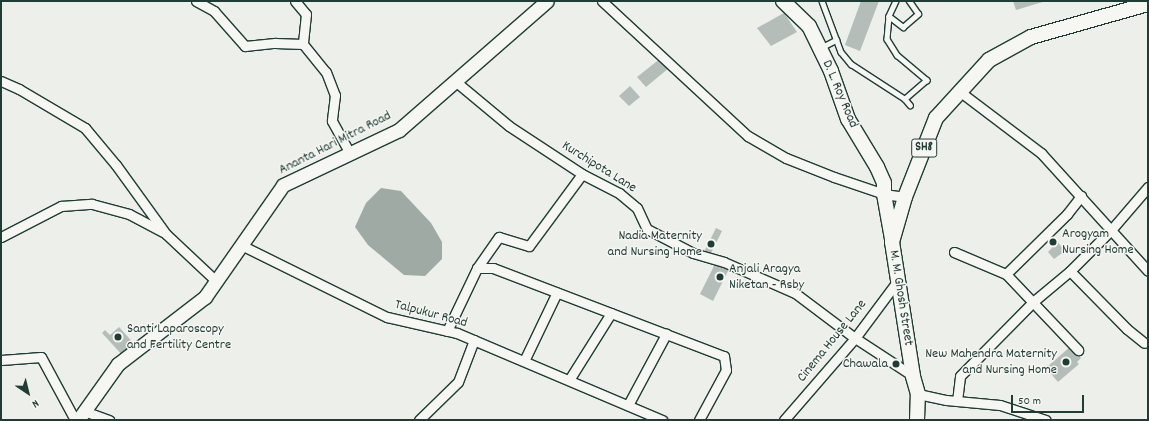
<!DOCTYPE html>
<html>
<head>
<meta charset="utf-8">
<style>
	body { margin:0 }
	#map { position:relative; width:1149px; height:421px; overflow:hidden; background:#edefea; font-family:Dekko,sans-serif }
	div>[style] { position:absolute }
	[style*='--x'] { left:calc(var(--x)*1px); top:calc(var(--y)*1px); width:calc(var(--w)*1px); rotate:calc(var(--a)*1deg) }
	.water>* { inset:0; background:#9faaa4 }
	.building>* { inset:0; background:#b4bdb8 }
	.roads { filter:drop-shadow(1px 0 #1f3d34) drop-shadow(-1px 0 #1f3d34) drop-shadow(0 1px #1f3d34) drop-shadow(0 -1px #1f3d34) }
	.service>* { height:4.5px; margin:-2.25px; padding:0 2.25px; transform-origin:2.25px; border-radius:2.25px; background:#f6f6f2 }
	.minor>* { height:9px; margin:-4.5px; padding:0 4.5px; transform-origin:4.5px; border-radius:4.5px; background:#f6f6f2 }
	.secondary>* { height:13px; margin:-6.5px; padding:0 6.5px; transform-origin:6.5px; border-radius:6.5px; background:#f6f6f2 }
	.primary>* { height:14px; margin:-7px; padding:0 7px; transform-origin:7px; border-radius:7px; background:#f6f6f2 }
	.dots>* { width:11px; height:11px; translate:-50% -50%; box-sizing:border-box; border:2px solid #f6f6f2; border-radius:50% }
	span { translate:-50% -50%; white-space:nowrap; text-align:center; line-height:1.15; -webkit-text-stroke:3px #f6f6f2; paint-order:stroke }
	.shield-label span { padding:1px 3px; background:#f6f6f2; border:1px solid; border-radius:3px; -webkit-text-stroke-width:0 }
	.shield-label { font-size:13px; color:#1f3d34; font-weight:700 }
	.street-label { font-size:14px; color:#1f3d34 }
	.poi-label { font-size:14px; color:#1f3d34 }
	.left { translate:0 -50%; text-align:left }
	.right { translate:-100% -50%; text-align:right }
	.frame { position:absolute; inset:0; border:2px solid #1f3d34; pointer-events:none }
	.north { position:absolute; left:8px; top:373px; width:40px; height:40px; -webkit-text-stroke:3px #f6f6f2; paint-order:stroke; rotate:145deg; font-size:11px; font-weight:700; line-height:16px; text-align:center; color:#1f3d34 }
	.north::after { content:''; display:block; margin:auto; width:14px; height:18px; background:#1f3d34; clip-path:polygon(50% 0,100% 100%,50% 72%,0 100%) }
	.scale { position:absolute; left:1011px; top:395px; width:73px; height:18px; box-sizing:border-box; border:2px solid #1f3d34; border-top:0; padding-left:5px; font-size:12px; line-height:14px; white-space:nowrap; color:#1f3d34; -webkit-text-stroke:3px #f6f6f2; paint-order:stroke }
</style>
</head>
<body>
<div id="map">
	<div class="water">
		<i style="clip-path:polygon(381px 188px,401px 191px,431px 223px,442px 242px,442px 259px,425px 276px,404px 275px,368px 245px,355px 227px,366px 203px)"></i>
	</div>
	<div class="building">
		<i style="clip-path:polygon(861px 1px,879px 1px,860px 51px,845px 45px)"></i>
		<i style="clip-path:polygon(1013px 1px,1046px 1px,1016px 10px)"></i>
		<i style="clip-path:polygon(784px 13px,797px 32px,771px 46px,757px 28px)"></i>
		<i style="clip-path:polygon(661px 58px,669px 68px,646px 87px,637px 77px)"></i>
		<i style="clip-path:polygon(630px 86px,640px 97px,629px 106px,619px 96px)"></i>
		<i style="clip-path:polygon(716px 228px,722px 231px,710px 255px,704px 252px)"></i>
		<i style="clip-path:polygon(1052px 235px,1065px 251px,1054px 259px,1048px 252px,1052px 248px,1046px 240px)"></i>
		<i style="clip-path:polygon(716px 262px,729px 269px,713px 301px,700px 294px)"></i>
		<i style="clip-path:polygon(119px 327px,136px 346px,124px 357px,102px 333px,105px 330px,110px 335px)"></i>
		<i style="clip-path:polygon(1071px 346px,1081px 358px,1077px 362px,1079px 364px,1058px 382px,1046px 368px)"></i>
	</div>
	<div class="roads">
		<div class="service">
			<i style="--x:822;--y:1;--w:54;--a:69.6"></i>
			<i style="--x:841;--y:52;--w:16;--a:50"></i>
			<i style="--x:851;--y:64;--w:64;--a:32.9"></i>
			<i style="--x:905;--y:99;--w:8;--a:50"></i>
			<i style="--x:896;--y:1;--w:17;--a:115"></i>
			<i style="--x:889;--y:16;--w:23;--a:95"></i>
			<i style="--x:887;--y:39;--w:19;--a:58"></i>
			<i style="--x:897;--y:55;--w:39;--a:40"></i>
			<i style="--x:927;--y:80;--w:29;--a:139"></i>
			<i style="--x:889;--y:16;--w:18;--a:38"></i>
			<i style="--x:903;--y:27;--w:20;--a:-41"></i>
			<i style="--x:918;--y:14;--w:16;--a:-125"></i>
			<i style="--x:822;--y:47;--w:16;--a:-27"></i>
		</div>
		<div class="minor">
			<i style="--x:196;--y:1;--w:21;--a:29"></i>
			<i style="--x:214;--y:11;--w:47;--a:48.5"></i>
			<i style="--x:245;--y:46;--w:30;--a:-6"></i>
			<i style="--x:275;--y:43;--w:28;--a:2"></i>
			<i style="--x:303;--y:44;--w:36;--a:51"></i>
			<i style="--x:326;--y:72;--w:25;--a:69"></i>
			<i style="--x:335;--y:95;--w:26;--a:97"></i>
			<i style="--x:332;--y:121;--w:37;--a:61"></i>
			<i style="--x:295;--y:1;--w:17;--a:50"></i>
			<i style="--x:306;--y:14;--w:30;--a:96"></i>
			<i style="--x:602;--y:1;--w:199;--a:42.8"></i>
			<i style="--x:748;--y:136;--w:44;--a:30.1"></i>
			<i style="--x:786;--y:158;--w:52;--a:21.6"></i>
			<i style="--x:834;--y:177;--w:53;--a:18.8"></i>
			<i style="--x:884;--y:194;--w:21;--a:8"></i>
			<i style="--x:1;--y:81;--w:20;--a:24"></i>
			<i style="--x:19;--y:89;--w:77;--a:30.6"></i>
			<i style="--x:85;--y:128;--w:48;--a:50"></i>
			<i style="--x:116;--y:165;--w:85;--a:54.1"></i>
			<i style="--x:166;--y:234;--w:69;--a:43.2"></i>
			<i style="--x:455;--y:81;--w:70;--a:39.8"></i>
			<i style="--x:509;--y:126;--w:87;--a:33.3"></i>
			<i style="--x:582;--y:174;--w:42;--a:27.2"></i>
			<i style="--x:619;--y:193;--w:23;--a:40"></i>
			<i style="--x:637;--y:208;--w:23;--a:65"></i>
			<i style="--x:647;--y:229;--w:52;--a:27.6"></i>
			<i style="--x:693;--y:253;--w:32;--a:16"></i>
			<i style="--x:724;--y:262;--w:77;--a:23.6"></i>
			<i style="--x:795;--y:293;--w:75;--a:36.9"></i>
			<i style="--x:855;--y:338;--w:69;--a:33.2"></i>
			<i style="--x:959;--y:91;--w:103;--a:37.1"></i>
			<i style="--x:1041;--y:153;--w:159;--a:47.8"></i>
			<i style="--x:1;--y:237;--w:68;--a:-27.3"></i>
			<i style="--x:61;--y:206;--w:31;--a:-4"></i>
			<i style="--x:92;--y:204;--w:38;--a:15"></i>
			<i style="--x:129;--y:214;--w:38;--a:28"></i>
			<i style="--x:241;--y:245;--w:163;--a:26.3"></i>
			<i style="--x:387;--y:317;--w:72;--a:12.9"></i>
			<i style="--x:457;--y:333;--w:223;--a:23"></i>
			<i style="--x:954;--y:252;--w:56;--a:22.9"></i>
			<i style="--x:1006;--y:274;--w:105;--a:46.5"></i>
			<i style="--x:477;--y:268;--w:38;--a:-55"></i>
			<i style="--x:499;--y:237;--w:31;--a:17"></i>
			<i style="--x:529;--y:246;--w:89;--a:-53.6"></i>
			<i style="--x:1070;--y:271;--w:81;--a:45.5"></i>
			<i style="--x:1127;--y:329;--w:22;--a:39"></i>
			<i style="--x:1006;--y:274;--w:86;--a:-44.5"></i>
			<i style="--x:1067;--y:214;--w:23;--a:-52"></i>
			<i style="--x:447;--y:331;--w:70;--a:-64.5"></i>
			<i style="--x:477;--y:268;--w:16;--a:0"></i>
			<i style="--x:493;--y:268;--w:247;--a:20.9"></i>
			<i style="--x:724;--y:356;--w:14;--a:82"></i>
			<i style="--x:726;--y:370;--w:57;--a:118.4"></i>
			<i style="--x:1;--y:360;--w:40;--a:-4.3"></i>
			<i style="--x:41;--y:357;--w:72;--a:61.6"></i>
			<i style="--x:524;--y:361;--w:76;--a:-64.4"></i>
			<i style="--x:569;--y:380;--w:79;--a:-57.9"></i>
			<i style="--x:918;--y:394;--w:29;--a:12"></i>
			<i style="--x:946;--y:400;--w:54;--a:5.3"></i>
			<i style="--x:1000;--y:405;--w:48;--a:18.1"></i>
			<i style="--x:957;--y:401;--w:25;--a:-83"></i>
			<i style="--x:960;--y:376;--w:105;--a:-45.4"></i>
			<i style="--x:1034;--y:301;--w:47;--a:-39.8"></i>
			<i style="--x:1070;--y:271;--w:58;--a:-45"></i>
			<i style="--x:1111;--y:230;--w:57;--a:-49.3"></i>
			<i style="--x:628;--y:405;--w:81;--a:-61.8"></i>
			<i style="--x:84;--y:411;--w:27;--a:20"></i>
			<i style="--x:419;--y:420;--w:54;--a:-44.3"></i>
			<i style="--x:458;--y:382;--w:45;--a:-69.1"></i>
			<i style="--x:784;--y:420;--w:108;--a:-49.1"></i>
			<i style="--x:855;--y:338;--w:74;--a:-53.3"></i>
		</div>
		<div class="secondary">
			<i style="--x:78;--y:420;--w:69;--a:-54.5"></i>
			<i style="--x:118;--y:364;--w:110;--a:-37.6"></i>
			<i style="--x:205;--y:297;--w:136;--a:-55.1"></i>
			<i style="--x:283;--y:185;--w:128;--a:-25.4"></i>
			<i style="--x:399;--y:130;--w:196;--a:-41.1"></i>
		</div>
		<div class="primary">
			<i style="--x:783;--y:1;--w:36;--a:44"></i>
			<i style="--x:809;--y:26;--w:50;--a:63.9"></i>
			<i style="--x:831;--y:71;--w:51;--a:70.5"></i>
			<i style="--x:848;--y:119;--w:56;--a:58.9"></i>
			<i style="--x:877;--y:167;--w:17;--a:66"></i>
			<i style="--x:884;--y:183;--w:11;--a:90"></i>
			<i style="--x:884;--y:194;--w:46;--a:79.9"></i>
			<i style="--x:917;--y:420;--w:26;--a:-88"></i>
			<i style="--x:918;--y:394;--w:19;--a:-106"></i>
			<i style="--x:913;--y:376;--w:136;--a:-98.9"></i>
			<i style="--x:892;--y:242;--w:47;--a:-73.9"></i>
			<i style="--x:905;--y:197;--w:85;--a:-68.6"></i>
			<i style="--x:936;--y:118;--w:79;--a:-47.6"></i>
			<i style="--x:989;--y:60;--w:48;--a:-28.7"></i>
			<i style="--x:1031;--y:37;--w:122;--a:-15.8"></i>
		</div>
	</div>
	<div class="dots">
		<i style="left:1053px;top:242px;background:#1f3d34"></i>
		<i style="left:711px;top:244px;background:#1f3d34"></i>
		<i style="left:720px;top:277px;background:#1f3d34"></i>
		<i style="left:118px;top:337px;background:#1f3d34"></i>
		<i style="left:1066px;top:362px;background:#1f3d34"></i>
		<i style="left:896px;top:364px;background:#1f3d34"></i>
	</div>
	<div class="shield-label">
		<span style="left:924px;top:148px">SH8</span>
	</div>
	<div class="street-label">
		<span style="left:840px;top:94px;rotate:67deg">D. L. Roy Road</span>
		<span style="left:335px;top:143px;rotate:-27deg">Ananta Hari Mitra Road</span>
		<span style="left:599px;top:167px;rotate:32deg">Kurchipota Lane</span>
		<span style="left:901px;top:298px;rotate:81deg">M. M. Ghosh Street</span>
		<span style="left:431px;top:314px;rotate:15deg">Talpukur Road</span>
		<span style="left:832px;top:341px;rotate:-51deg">Cinema House Lane</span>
	</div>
	<div class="poi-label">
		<span class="left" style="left:1062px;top:242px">Arogyam<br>Nursing Home</span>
		<span class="right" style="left:702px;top:244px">Nadia Maternity<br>and Nursing Home</span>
		<span class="left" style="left:729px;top:277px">Anjali Aragya<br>Niketan - Rsby</span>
		<span class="left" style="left:127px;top:337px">Santi Laparoscopy<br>and Fertility Centre</span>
		<span class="right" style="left:1057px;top:362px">New Mahendra Maternity<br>and Nursing Home</span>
		<span class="right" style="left:888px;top:364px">Chawala</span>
	</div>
	<div class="frame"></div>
	<div class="north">N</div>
	<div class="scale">50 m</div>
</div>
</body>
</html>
